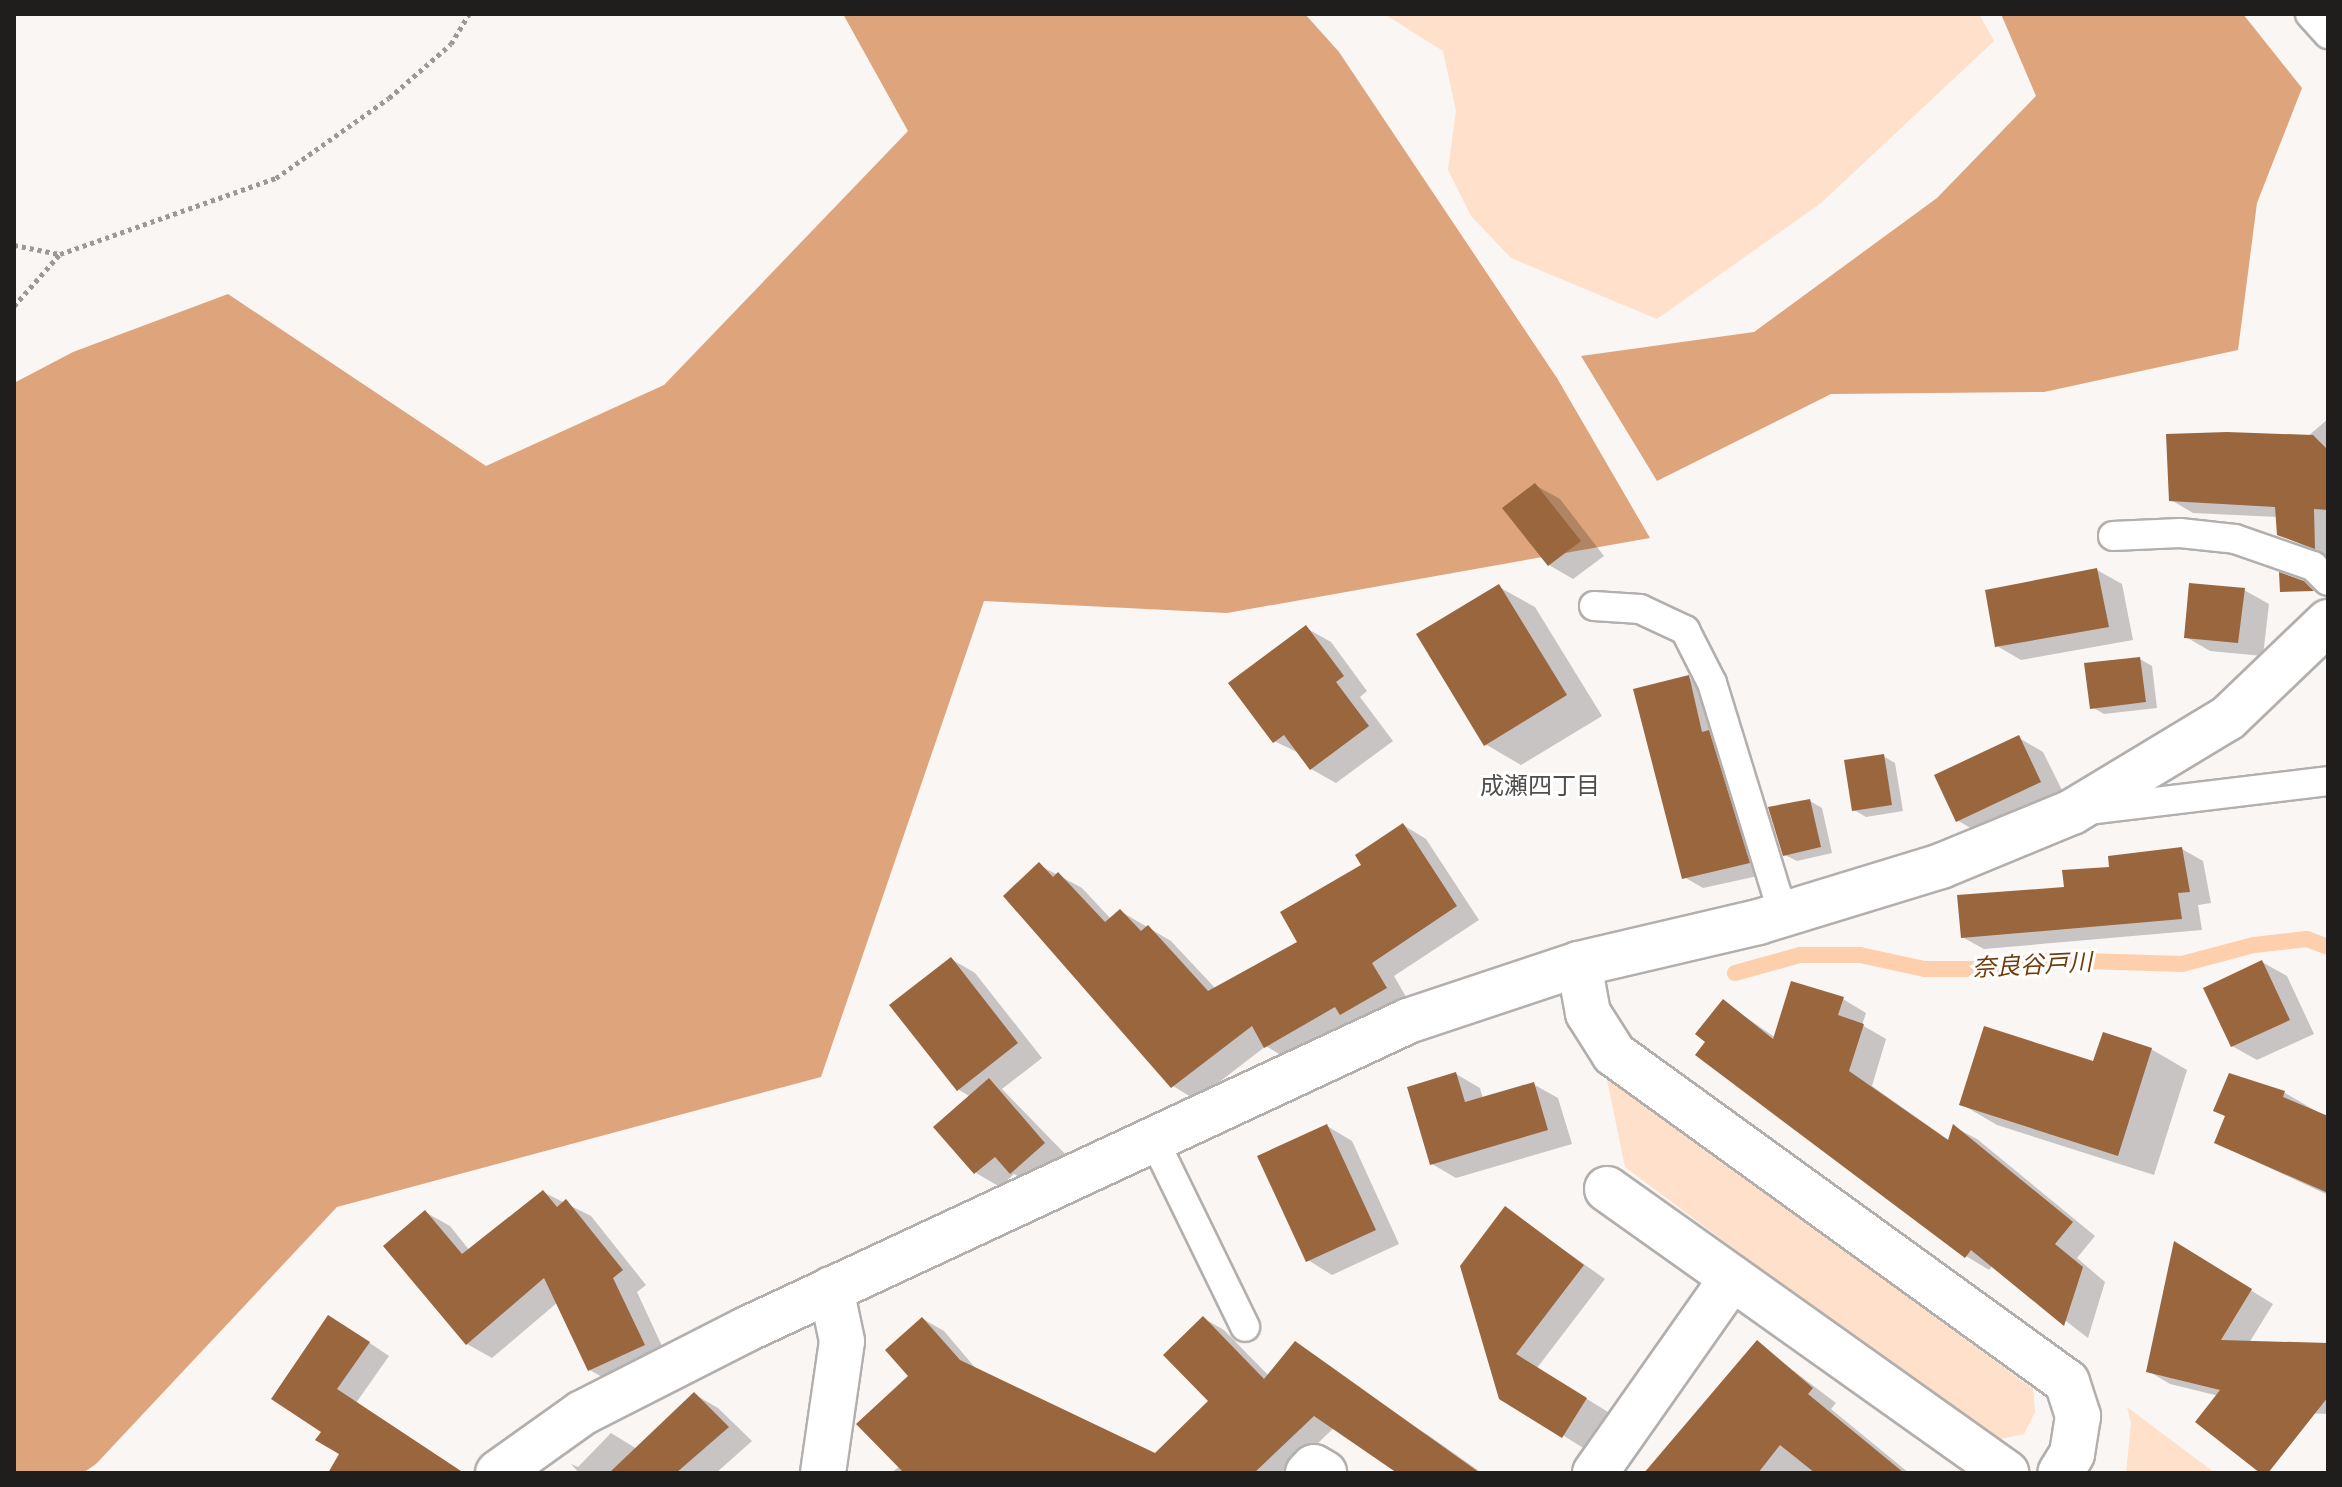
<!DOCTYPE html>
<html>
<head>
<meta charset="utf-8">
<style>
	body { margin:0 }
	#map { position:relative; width:2342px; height:1487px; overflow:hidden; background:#f9f6f4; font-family:"PT Serif","Noto Sans JP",serif }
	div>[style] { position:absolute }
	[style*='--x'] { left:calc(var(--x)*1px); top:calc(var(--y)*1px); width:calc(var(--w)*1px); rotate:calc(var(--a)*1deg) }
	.green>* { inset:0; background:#fee0cb }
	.forest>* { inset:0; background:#dea57c }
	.shadow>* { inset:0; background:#0003 }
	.stream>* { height:16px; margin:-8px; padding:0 8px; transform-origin:8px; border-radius:8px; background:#fecfad }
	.building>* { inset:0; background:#9a663e }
	.path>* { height:5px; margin-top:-2.5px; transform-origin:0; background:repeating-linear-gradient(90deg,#9b9998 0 4px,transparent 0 8px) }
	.roads { filter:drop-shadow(2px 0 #b2afad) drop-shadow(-2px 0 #b2afad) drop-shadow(0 2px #b2afad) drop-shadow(0 -2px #b2afad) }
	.lane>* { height:28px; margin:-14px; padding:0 14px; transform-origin:14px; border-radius:14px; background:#fff }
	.street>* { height:44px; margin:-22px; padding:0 22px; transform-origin:22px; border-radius:22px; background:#fff }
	span { translate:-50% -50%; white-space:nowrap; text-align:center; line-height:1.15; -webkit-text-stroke:6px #fff; paint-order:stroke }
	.neighbourhood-label { font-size:24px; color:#514f4d }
	.water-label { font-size:24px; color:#703c0a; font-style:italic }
	.frame { position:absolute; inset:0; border:16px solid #1f1e1d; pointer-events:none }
</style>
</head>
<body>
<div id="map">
	<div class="green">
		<i style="clip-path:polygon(1384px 14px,1979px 14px,1994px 41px,1821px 203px,1657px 319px,1511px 258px,1471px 216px,1448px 170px,1456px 111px,1443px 51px)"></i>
		<i style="clip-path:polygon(1606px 1075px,2033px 1389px,2035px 1412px,2024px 1434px,1990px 1441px,1625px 1167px)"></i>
		<i style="clip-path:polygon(2127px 1407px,2215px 1473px,2126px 1473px,2131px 1423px)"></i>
	</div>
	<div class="forest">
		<i style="clip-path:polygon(843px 14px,1305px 14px,1339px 52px,1557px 378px,1650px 538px,1227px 613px,984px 601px,821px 1077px,337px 1207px,96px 1464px,83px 1473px,14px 1473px,14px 383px,73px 352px,228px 294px,486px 466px,664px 385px,908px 131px)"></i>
		<i style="clip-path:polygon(2001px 14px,2243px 14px,2302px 88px,2257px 203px,2238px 350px,2044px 392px,1831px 394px,1657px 481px,1581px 356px,1754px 332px,1937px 198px,2036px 96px)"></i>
	</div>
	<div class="shadow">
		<i style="clip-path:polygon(2328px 419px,2328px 557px,2279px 534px,2278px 517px,2193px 513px,2171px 500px,2307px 437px)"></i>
		<i style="clip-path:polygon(1535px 485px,1560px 499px,1604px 556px,1573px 579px,1549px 565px)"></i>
		<i style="clip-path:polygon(2097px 570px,2122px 584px,2133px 640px,2021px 660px,1997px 646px)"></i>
		<i style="clip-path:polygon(1499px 587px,1535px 607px,1602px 716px,1521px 765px,1485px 744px)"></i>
		<i style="clip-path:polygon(2244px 590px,2269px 604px,2263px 656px,2210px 651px,2186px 637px)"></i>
		<i style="clip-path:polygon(1306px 628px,1331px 642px,1367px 691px,1360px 697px,1393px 741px,1336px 783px,1311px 769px,1301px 754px,1274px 741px)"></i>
		<i style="clip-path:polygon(2140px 659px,2152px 666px,2157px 708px,2104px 714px,2092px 707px)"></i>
		<i style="clip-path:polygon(1689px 678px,1707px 688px,1767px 874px,1703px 888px,1684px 877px)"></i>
		<i style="clip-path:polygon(2019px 738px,2043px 752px,2065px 796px,1982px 835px,1957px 820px)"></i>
		<i style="clip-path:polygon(1883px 756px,1895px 763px,1903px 811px,1866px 817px,1854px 810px)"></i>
		<i style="clip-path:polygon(1810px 801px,1822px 808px,1832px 853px,1797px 861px,1785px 855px)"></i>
		<i style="clip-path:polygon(1403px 825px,1426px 839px,1479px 920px,1394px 976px,1409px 1002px,1289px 1060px,1266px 1046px,1196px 1100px,1173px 1086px,1039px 865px,1082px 888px,1111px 919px,1120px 911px,1171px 941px,1216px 989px,1300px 943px)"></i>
		<i style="clip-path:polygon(2182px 849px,2203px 861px,2211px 903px,2198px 905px,2202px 930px,1984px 949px,1962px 937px,2111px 869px)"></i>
		<i style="clip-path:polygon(951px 959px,975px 973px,1042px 1058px,1002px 1089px,1069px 1158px,1036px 1187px,1014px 1174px,1000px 1187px,976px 1173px,971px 1097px,959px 1090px)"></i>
		<i style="clip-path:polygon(2262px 962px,2287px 976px,2314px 1034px,2257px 1060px,2232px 1046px)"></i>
		<i style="clip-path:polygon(1843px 999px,1866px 1013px,1862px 1025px,1886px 1039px,1872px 1086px,1950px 1141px,1954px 1127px,1977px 1139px,2095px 1236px,2077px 1258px,2105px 1282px,2088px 1338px,1993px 1265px,1989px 1270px,1966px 1256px,1708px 1042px,1724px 1002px,1776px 1038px)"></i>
		<i style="clip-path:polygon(2151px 1049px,2187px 1070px,2154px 1175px,1997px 1125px,1961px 1104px)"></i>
		<i style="clip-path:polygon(1456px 1074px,1480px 1088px,1483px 1099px,1533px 1084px,1558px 1098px,1572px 1144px,1456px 1178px,1432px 1164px)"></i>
		<i style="clip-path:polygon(2231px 1075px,2285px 1093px,2328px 1118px,2328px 1195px,2216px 1143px,2227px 1116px)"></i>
		<i style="clip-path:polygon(1327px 1126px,1352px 1141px,1399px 1244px,1332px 1275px,1308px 1260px)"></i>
		<i style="clip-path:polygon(543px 1192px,591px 1216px,646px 1285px,637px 1292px,668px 1359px,614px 1384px,590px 1370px,558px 1302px,492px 1358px,467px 1344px,425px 1212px,450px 1226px,470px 1251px)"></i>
		<i style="clip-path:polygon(1506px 1209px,1605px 1279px,1537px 1368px,1608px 1412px,1585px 1449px,1501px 1397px)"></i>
		<i style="clip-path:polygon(2197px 1257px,2273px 1304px,2249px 1343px,2328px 1345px,2328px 1414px,2238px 1411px,2219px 1396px,2170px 1384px,2148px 1371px)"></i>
		<i style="clip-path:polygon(1203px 1318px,1224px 1330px,1269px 1376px,1316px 1356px,1369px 1394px,1287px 1473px,891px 1473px,900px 1466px,923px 1319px,944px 1331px,978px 1371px,1155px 1455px,1211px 1401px)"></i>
		<i style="clip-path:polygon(349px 1329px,389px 1356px,356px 1403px,451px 1473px,346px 1473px,341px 1454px,323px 1432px)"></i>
		<i style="clip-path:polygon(1757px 1343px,1836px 1403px,1831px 1409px,1909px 1473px,1675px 1473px)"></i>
		<i style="clip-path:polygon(694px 1394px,718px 1408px,752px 1441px,716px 1473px,579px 1473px,571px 1464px,578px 1467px,611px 1433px,637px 1449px)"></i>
		<i style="clip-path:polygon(1404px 1421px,1428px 1435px,1482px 1473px,1399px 1473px)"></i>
	</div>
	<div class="stream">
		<i style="--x:1735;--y:973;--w:67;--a:-15.5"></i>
		<i style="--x:1800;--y:955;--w:60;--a:0"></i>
		<i style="--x:1860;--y:955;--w:66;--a:12.2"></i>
		<i style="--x:1925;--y:969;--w:54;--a:0"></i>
		<i style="--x:1979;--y:969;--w:75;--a:-6.9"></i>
		<i style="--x:2053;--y:960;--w:129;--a:1.8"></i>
		<i style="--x:2182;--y:964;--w:74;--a:-14.8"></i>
		<i style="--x:2254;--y:945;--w:53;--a:-6.5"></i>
		<i style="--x:2307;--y:939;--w:22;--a:21"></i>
	</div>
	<div class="building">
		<i style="clip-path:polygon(2227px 432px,2313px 435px,2328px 450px,2328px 510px,2314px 509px,2315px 549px,2277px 535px,2275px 507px,2169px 501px,2166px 434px)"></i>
		<i style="clip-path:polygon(1535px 483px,1581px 541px,1548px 566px,1502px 508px)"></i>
		<i style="clip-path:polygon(2097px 568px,2109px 627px,1995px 647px,1985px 590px)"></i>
		<i style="clip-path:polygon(2279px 572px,2304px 581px,2314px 591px,2280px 592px)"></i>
		<i style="clip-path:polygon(2189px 583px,2245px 588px,2238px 643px,2184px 638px)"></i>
		<i style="clip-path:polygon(1499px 584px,1567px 695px,1484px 746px,1416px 634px)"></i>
		<i style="clip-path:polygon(1306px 625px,1344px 676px,1336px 682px,1369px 726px,1310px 770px,1284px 735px,1273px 743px,1228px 683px)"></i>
		<i style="clip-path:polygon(2140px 657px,2146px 702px,2090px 709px,2084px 663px)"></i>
		<i style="clip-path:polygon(1689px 675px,1702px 732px,1709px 730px,1750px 863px,1682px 879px,1633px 689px)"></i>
		<i style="clip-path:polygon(2019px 735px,2041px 782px,1956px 822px,1934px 775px)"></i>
		<i style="clip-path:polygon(1884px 754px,1892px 805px,1852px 811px,1844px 760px)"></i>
		<i style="clip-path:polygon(1810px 799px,1821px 847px,1783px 856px,1768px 807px)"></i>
		<i style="clip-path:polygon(1403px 823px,1457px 906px,1372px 963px,1387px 988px,1340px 1015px,1335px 1007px,1264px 1048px,1252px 1026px,1171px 1088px,1003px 896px,1039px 862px,1053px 877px,1058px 872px,1105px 922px,1120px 909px,1141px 931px,1148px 925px,1208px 991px,1297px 942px,1280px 912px,1361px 865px,1355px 855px)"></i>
		<i style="clip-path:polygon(2182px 847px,2190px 892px,2178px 893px,2182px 919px,1961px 938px,1957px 895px,2064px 887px,2062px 870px,2109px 867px,2108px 856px)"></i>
		<i style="clip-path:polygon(951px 957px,1018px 1043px,957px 1091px,889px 1005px)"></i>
		<i style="clip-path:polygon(2262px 960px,2290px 1020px,2231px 1047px,2203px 988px)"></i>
		<i style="clip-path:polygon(1791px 981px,1844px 997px,1838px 1015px,1864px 1024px,1849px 1071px,1948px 1140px,1953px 1124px,2073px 1222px,2055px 1244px,2083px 1267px,2064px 1326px,1971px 1250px,1965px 1258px,1695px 1055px,1705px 1042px,1695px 1034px,1723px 999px,1773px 1039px)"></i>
		<i style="clip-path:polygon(1984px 1026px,2093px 1061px,2103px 1032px,2152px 1048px,2118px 1156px,1959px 1105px)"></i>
		<i style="clip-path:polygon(1456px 1072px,1465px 1102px,1534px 1082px,1548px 1130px,1430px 1165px,1407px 1087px)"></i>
		<i style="clip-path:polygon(2229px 1073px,2285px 1091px,2283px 1097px,2328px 1116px,2328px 1193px,2214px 1143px,2225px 1116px,2213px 1111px)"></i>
		<i style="clip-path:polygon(989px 1078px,1045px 1143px,1010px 1174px,995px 1157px,974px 1174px,933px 1127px)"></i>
		<i style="clip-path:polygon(1327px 1124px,1376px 1230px,1306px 1262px,1257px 1156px)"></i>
		<i style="clip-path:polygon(543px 1190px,557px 1207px,566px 1199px,623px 1270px,613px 1278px,645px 1345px,588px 1371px,544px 1278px,466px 1345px,383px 1246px,425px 1210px,462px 1254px)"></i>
		<i style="clip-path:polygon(1505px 1206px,1584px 1265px,1516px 1354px,1587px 1398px,1562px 1438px,1499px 1399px,1460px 1266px)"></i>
		<i style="clip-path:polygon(2174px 1241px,2252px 1289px,2221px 1340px,2328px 1343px,2328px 1397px,2268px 1473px,2260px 1473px,2195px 1422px,2220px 1390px,2146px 1372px)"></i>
		<i style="clip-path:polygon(328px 1315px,370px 1342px,337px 1389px,464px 1473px,328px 1473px,339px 1454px,315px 1440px,321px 1432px,271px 1399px)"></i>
		<i style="clip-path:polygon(1203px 1316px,1264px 1379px,1295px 1341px,1480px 1473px,1397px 1473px,1314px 1416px,1254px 1473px,904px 1473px,856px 1424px,908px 1376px,885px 1350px,922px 1317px,960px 1360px,1155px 1453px,1208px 1401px,1163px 1355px)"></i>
		<i style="clip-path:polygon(1757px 1340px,1813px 1388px,1808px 1394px,1904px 1473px,1815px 1473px,1780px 1445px,1758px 1473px,1644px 1473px)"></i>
		<i style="clip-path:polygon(694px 1392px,729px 1427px,676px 1473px,609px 1473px)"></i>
	</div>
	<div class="path">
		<i style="--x:14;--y:245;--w:46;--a:11.3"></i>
		<i style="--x:14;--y:306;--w:69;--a:-48.5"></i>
		<i style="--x:60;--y:254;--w:229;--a:-19.4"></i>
		<i style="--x:276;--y:178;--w:138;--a:-35.3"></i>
		<i style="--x:389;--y:98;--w:82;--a:-41.1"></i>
		<i style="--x:451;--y:44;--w:35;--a:-59"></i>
	</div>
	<div class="roads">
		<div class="lane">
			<i style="--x:2310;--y:14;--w:27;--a:48"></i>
			<i style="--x:2113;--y:536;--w:67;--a:-2.6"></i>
			<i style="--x:2180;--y:533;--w:55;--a:6.2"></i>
			<i style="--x:2235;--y:539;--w:83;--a:19.1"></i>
			<i style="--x:2313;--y:566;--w:21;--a:45"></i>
			<i style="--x:1594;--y:606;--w:46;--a:3.7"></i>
			<i style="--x:1640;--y:609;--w:50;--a:25"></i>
			<i style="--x:1685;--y:630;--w:59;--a:63"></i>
			<i style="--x:1712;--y:683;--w:242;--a:72.9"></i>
			<i style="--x:2089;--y:810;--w:241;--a:-6.9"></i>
			<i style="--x:1153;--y:1138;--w:210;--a:64"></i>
		</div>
		<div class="street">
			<i style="--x:1579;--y:964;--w:50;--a:79.6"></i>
			<i style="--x:1588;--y:1013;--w:49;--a:57.6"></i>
			<i style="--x:1614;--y:1054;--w:559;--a:35.91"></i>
			<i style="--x:2067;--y:1382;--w:36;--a:72"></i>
			<i style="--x:2078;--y:1416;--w:38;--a:99"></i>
			<i style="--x:2072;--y:1454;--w:22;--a:122"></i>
			<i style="--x:1607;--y:1189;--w:490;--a:35.4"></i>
			<i style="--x:498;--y:1473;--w:103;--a:-35.5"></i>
			<i style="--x:582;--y:1413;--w:185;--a:-27"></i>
			<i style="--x:747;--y:1329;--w:729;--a:-24.98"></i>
			<i style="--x:1408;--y:1021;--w:180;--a:-18.4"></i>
			<i style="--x:1579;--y:964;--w:184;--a:-13.2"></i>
			<i style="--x:1758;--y:922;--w:191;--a:-17"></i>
			<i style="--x:1941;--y:866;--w:142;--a:-22.4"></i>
			<i style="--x:2072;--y:812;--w:182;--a:-31.1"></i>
			<i style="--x:2228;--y:718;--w:139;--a:-43.8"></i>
			<i style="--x:823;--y:1473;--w:133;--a:-81.8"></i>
			<i style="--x:842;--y:1341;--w:53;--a:-101.9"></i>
			<i style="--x:1308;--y:1473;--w:8;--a:-45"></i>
			<i style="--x:1314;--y:1467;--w:12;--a:31"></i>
			<i style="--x:1595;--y:1473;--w:238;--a:-54.9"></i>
		</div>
	</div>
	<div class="neighbourhood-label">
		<span style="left:1540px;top:786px">成瀬四丁目</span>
	</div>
	<div class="water-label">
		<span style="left:2032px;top:965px;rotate:-3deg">奈良谷戸川</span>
	</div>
	<div class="frame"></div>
</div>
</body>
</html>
